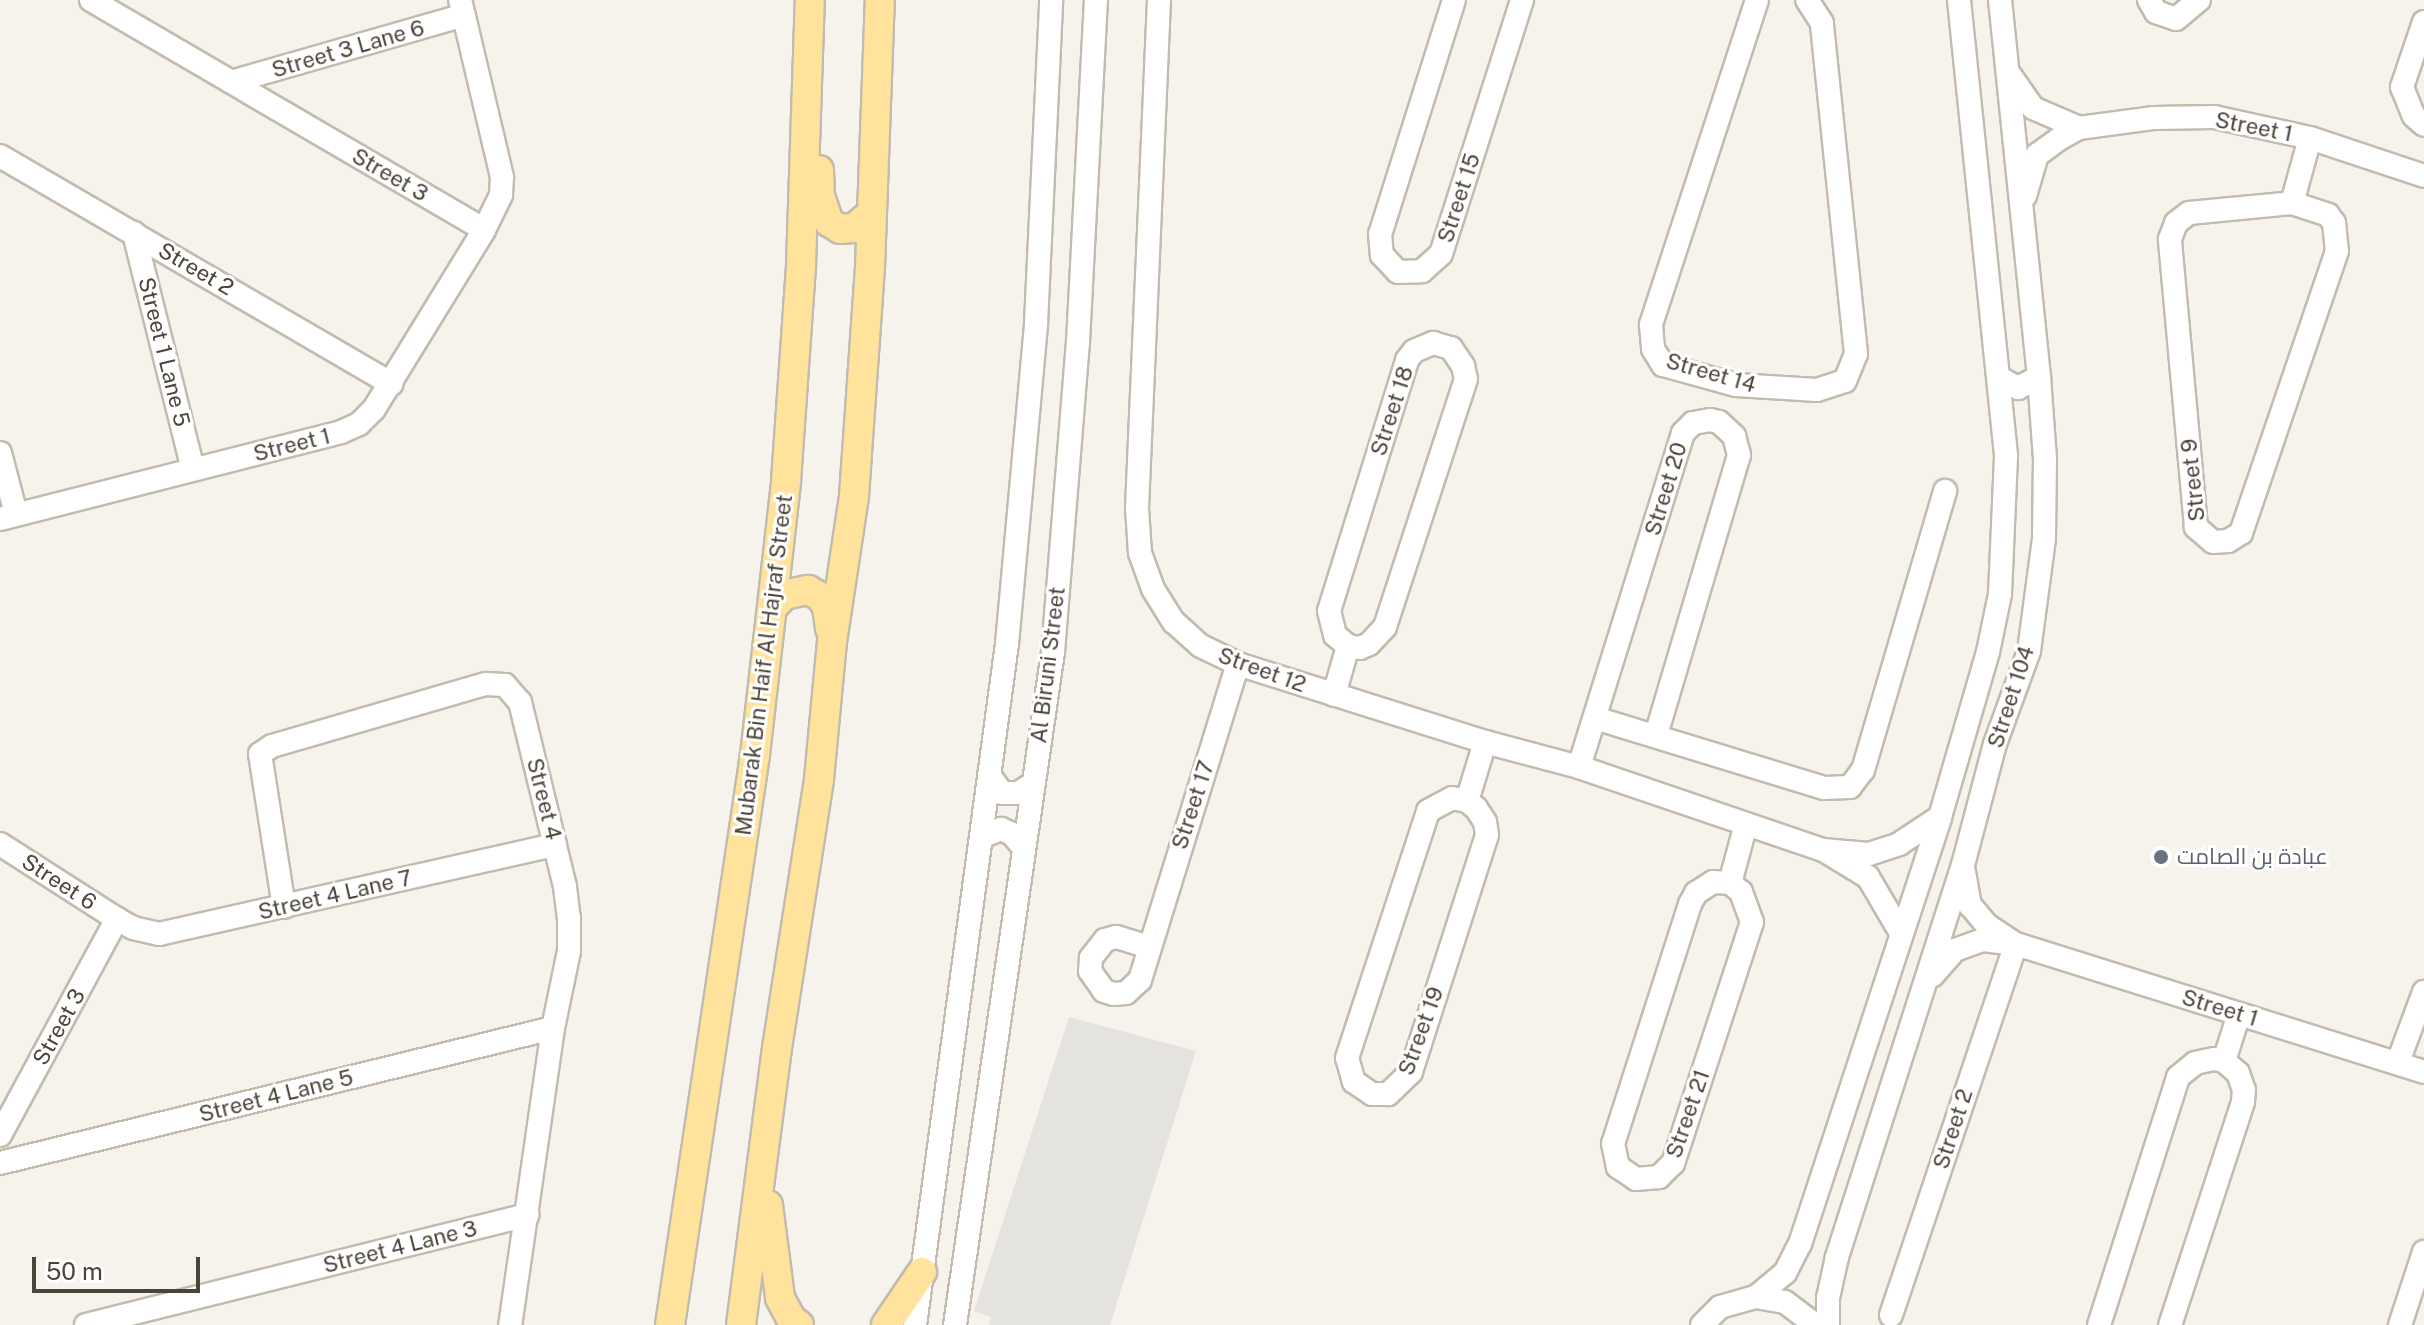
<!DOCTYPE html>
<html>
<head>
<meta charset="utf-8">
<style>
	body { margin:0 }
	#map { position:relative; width:2424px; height:1325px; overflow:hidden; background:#f6f3ec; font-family:"Public Sans",Cairo,sans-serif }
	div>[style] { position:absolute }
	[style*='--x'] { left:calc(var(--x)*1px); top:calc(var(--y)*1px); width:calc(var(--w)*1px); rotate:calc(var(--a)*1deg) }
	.parking>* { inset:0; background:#e5e3e0 }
	.roads { filter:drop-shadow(2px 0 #c2bbae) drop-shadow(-2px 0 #c2bbae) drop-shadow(0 2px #c2bbae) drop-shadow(0 -2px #c2bbae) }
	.minor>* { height:22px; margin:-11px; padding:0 11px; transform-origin:11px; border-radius:11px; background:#fff }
	.major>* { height:28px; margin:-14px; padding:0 14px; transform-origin:14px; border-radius:14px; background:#ffe39c }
	.dots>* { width:22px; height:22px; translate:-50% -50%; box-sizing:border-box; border:4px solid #fff; border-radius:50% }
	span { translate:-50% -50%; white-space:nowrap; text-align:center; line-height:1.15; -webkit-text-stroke:6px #fff; paint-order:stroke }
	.street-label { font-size:22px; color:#4b4439 }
	.worship-label { font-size:22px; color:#5b616d }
	.left { translate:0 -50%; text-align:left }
	.scale { position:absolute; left:32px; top:1257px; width:168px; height:36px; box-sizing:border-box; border:4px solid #4b4439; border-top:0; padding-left:10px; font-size:24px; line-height:28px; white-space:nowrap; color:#4b4439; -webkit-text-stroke:6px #fff; paint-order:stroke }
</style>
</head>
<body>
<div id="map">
	<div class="parking">
		<i style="clip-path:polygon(1069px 1017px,1196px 1051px,1110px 1325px,989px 1325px,991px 1317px,974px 1311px)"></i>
	</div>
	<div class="roads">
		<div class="minor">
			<i style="--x:91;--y:0;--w:455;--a:30.3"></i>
			<i style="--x:1159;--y:0;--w:508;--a:92.48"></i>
			<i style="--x:1137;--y:508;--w:45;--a:86.2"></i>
			<i style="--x:1140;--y:553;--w:38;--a:70"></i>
			<i style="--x:1153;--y:589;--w:39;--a:58"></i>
			<i style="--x:1174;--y:622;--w:36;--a:42"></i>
			<i style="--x:1201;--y:646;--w:41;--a:25.9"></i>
			<i style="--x:1238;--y:664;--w:259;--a:17.5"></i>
			<i style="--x:1485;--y:742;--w:97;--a:14.9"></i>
			<i style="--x:1579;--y:767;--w:258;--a:18.8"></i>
			<i style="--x:1823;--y:850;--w:46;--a:5"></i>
			<i style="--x:1869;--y:854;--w:32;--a:-18"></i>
			<i style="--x:1899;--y:844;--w:49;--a:-33.4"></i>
			<i style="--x:1454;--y:0;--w:245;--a:107.5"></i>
			<i style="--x:1380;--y:234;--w:21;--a:85"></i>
			<i style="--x:1382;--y:255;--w:23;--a:47"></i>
			<i style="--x:1398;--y:272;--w:24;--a:-2"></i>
			<i style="--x:1422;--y:271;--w:25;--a:-42"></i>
			<i style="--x:1441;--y:254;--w:267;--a:-72.3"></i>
			<i style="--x:1757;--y:0;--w:342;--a:108.1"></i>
			<i style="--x:1651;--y:325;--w:24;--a:85"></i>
			<i style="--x:1653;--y:349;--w:19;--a:58"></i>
			<i style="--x:1663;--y:365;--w:76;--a:15.3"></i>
			<i style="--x:1736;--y:385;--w:81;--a:3.5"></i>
			<i style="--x:1817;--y:390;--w:29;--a:-18"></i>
			<i style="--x:1845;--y:381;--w:29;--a:-68"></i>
			<i style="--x:1856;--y:354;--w:333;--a:-95.9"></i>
			<i style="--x:1822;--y:23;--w:27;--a:-123"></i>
			<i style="--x:2149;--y:0;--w:14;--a:60"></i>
			<i style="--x:2156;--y:12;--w:21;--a:19"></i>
			<i style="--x:2176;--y:19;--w:30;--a:-40"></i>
			<i style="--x:2424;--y:22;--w:69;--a:108.7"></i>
			<i style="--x:2402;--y:87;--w:31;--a:68"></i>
			<i style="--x:2414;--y:116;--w:13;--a:42"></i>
			<i style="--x:2010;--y:75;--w:40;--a:55.1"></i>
			<i style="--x:2033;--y:108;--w:50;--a:23.5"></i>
			<i style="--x:231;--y:82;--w:242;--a:-16"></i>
			<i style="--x:0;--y:156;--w:453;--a:30.2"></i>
			<i style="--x:2025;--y:196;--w:43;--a:-73.7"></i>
			<i style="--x:2037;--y:155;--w:27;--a:-36"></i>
			<i style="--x:2059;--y:139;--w:23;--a:-29"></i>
			<i style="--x:2079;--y:128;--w:76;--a:-7.6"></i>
			<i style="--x:2154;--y:118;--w:60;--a:-1"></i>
			<i style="--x:2214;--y:117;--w:98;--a:12.3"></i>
			<i style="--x:2310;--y:138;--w:120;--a:18.4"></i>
			<i style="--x:2292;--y:203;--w:38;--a:18"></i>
			<i style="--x:2328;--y:215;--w:10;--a:53"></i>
			<i style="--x:2334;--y:223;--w:28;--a:84"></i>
			<i style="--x:2337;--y:251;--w:298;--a:108.8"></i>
			<i style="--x:2241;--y:533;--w:15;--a:148"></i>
			<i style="--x:2228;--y:541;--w:15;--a:176"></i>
			<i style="--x:2213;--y:542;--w:23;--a:-139"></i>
			<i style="--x:2196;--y:527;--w:289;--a:-95.2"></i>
			<i style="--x:2170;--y:239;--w:17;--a:-69"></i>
			<i style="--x:2176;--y:223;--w:16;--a:-38"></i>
			<i style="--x:2189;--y:213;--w:103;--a:-5.5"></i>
			<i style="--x:2292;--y:203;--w:67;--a:-74.5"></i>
			<i style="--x:134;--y:233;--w:244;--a:76"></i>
			<i style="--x:1433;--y:343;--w:19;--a:16"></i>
			<i style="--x:1451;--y:348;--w:22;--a:56"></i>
			<i style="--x:1463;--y:366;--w:13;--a:77"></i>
			<i style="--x:1466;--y:379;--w:261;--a:108.1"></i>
			<i style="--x:1385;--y:627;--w:23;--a:133"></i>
			<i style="--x:1369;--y:644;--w:10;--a:156"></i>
			<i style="--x:1360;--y:648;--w:12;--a:-171"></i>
			<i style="--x:1348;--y:646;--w:17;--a:-140"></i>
			<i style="--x:1335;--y:635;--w:25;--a:-104"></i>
			<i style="--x:1329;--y:611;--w:263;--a:-72.7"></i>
			<i style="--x:1407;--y:360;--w:11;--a:-52"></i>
			<i style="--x:1414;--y:351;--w:21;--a:-23"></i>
			<i style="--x:1998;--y:377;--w:23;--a:29"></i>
			<i style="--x:2018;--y:388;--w:24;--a:-28"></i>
			<i style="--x:0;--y:453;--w:63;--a:75.3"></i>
			<i style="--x:0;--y:519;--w:352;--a:-14.3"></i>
			<i style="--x:341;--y:432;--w:20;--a:-24"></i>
			<i style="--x:359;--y:424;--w:21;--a:-45"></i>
			<i style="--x:374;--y:409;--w:210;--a:-58.4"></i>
			<i style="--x:484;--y:230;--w:39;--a:-64"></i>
			<i style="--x:501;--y:195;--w:18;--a:-87"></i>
			<i style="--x:502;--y:177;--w:182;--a:-103.3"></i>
			<i style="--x:1334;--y:695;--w:51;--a:-74.1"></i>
			<i style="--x:1595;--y:718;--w:239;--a:17"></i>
			<i style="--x:1824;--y:788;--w:26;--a:-2"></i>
			<i style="--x:1850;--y:787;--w:21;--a:-53"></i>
			<i style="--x:1863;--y:770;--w:291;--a:-73.6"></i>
			<i style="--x:1579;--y:767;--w:350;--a:-72.7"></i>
			<i style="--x:1683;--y:433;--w:14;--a:-45"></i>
			<i style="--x:1693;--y:423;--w:17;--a:-10"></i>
			<i style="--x:1710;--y:420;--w:9;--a:13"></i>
			<i style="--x:1719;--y:422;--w:21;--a:43"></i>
			<i style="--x:1734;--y:436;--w:20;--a:75"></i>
			<i style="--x:1739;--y:455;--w:293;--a:106.5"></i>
			<i style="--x:989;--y:775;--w:22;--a:54"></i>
			<i style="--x:1002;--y:793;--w:16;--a:0"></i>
			<i style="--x:1018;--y:793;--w:15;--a:-32"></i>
			<i style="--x:1452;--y:798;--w:15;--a:11"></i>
			<i style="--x:1467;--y:801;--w:11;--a:38"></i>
			<i style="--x:1476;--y:808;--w:17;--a:57"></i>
			<i style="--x:1485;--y:822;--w:13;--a:81"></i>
			<i style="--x:1487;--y:835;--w:249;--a:107.8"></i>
			<i style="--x:1411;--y:1072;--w:32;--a:136"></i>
			<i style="--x:1388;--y:1094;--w:16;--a:180"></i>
			<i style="--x:1372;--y:1094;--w:22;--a:-146"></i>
			<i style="--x:1354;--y:1082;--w:25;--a:-106"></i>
			<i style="--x:1347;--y:1058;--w:260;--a:-71.8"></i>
			<i style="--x:1428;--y:811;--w:27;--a:-28"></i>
			<i style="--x:1467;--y:801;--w:62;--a:-73"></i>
			<i style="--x:981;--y:837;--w:22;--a:-22"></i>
			<i style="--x:1001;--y:829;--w:12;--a:24"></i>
			<i style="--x:1012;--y:834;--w:17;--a:50"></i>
			<i style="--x:0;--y:844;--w:139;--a:32.7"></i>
			<i style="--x:117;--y:919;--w:18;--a:29"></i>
			<i style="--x:133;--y:928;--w:27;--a:13"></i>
			<i style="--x:159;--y:934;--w:406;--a:-12.7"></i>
			<i style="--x:1827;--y:852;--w:48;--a:31.4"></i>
			<i style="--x:1868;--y:877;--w:65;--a:59.5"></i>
			<i style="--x:1964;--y:872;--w:34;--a:80"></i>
			<i style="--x:1970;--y:905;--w:26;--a:50"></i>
			<i style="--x:1987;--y:925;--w:29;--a:34"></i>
			<i style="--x:1713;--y:882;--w:17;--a:3"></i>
			<i style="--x:1730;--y:883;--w:14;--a:39"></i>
			<i style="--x:1741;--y:892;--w:32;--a:70"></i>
			<i style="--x:1752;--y:922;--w:254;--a:108.1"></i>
			<i style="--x:1673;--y:1163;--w:20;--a:135"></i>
			<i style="--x:1659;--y:1177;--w:23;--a:175"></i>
			<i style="--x:1636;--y:1179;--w:22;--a:-146"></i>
			<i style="--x:1618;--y:1167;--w:24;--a:-102"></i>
			<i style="--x:1613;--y:1144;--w:252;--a:-72.2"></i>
			<i style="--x:1690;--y:904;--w:13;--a:-61"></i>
			<i style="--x:1696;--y:893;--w:20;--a:-33"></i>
			<i style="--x:1730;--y:883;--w:61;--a:-74.8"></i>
			<i style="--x:284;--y:907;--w:155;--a:-98.9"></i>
			<i style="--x:260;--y:754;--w:14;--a:-34"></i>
			<i style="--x:272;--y:746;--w:223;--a:-16.2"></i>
			<i style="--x:486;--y:684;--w:19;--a:3"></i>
			<i style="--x:505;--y:685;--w:23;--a:49"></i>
			<i style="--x:520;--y:702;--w:190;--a:76.3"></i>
			<i style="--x:565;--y:887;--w:31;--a:83"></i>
			<i style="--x:569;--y:918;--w:33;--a:90"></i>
			<i style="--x:569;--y:951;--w:79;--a:101.7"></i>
			<i style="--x:553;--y:1028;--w:300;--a:98.2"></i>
			<i style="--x:1149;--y:947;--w:34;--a:-163"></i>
			<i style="--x:1116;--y:937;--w:11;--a:165"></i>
			<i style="--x:1105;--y:940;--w:23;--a:128"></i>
			<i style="--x:1091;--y:958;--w:13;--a:94"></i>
			<i style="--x:1090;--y:971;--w:24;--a:55"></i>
			<i style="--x:1104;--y:991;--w:10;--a:17"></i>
			<i style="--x:1114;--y:994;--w:12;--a:-5"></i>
			<i style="--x:1126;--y:993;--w:19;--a:-43"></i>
			<i style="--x:1140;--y:980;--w:331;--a:-72.8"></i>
			<i style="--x:1933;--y:975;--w:33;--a:-49"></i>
			<i style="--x:1955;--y:950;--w:30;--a:-20"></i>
			<i style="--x:1983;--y:940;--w:33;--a:7"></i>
			<i style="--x:2016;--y:944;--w:428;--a:17.4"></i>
			<i style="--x:2224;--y:1061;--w:49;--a:-72.3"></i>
			<i style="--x:2398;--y:1062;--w:75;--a:-69.6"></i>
			<i style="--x:0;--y:1135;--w:246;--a:-61.6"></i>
			<i style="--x:0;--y:1163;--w:569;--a:-13.72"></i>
			<i style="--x:1756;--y:1297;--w:38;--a:-40"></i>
			<i style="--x:1785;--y:1273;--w:33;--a:-63"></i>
			<i style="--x:1800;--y:1244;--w:449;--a:-71.8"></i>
			<i style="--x:1940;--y:817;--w:172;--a:-73.8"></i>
			<i style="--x:1988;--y:652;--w:59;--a:-78.3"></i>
			<i style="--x:2000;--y:594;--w:139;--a:-87.5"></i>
			<i style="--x:2006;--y:455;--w:457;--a:-95.9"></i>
			<i style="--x:1891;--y:1315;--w:391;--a:-71.4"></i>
			<i style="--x:86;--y:1325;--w:455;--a:-14"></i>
			<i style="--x:915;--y:1325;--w:687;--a:-82.31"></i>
			<i style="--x:1007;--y:644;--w:322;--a:-84.8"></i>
			<i style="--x:1036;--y:323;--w:323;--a:-87.3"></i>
			<i style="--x:955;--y:1325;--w:680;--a:-81.72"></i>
			<i style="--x:1053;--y:652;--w:311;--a:-85.4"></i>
			<i style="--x:1078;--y:342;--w:342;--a:-87"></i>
			<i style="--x:1702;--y:1325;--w:25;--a:-45"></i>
			<i style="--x:1720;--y:1307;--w:37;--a:-16"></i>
			<i style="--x:1756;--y:1297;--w:29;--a:10"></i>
			<i style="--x:1785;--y:1302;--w:39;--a:37"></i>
			<i style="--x:1828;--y:1325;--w:27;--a:-90"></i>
			<i style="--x:1828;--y:1298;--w:42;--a:-77.6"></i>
			<i style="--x:1837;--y:1257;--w:412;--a:-72.2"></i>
			<i style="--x:1963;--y:865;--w:125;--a:-75.2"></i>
			<i style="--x:1995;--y:744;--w:99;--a:-69.9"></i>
			<i style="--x:2029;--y:651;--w:114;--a:-82.4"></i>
			<i style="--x:2044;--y:538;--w:79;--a:-89.3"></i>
			<i style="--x:2045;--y:459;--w:82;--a:-94.2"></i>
			<i style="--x:2039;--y:377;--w:379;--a:-95.9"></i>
			<i style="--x:2099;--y:1325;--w:260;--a:-72.3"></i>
			<i style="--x:2178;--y:1077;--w:22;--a:-39"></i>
			<i style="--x:2195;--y:1063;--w:19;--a:-12"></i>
			<i style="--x:2214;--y:1059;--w:10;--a:11"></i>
			<i style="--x:2224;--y:1061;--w:18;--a:41"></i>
			<i style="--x:2238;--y:1073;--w:18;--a:71"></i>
			<i style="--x:2244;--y:1090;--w:12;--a:95"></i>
			<i style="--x:2243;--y:1102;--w:235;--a:108.1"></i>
			<i style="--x:2400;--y:1325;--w:77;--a:-71.8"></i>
		</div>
		<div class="major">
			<i style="--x:819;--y:170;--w:26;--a:88"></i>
			<i style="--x:820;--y:196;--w:28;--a:71"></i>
			<i style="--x:829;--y:222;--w:13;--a:32"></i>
			<i style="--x:840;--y:229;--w:14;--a:-4"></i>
			<i style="--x:854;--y:228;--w:23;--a:-40"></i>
			<i style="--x:772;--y:608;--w:18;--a:-47"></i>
			<i style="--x:784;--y:595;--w:25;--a:-12"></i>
			<i style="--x:808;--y:590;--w:15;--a:28"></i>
			<i style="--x:821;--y:597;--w:12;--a:59"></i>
			<i style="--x:827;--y:607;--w:22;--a:82"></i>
			<i style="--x:768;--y:1205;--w:94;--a:82.6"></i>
			<i style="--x:780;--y:1298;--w:24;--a:62"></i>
			<i style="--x:791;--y:1319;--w:10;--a:37"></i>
			<i style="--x:670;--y:1325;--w:576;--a:-81.52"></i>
			<i style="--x:755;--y:755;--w:276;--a:-83.5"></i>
			<i style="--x:786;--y:481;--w:217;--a:-86"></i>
			<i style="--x:801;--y:265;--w:265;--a:-88.1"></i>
			<i style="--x:741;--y:1325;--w:279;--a:-82.6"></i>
			<i style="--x:777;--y:1048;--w:272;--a:-81.1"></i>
			<i style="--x:819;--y:779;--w:138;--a:-84.6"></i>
			<i style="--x:832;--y:642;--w:148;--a:-81.4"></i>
			<i style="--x:854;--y:496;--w:229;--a:-86"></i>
			<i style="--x:870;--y:268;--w:268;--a:-87.9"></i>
			<i style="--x:886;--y:1325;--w:64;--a:-55.8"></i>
		</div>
	</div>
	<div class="dots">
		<i style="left:2161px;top:857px;background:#6b7280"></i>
	</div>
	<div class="street-label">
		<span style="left:348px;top:49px;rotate:-16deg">Street 3 Lane 6</span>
		<span style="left:2254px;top:127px;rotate:11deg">Street 1</span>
		<span style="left:390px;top:175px;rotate:30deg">Street 3</span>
		<span style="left:1459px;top:198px;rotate:-72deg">Street 15</span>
		<span style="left:196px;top:269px;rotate:30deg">Street 2</span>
		<span style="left:164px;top:352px;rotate:76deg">Street 1 Lane 5</span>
		<span style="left:1711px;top:373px;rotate:16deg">Street 14</span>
		<span style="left:1392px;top:411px;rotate:-72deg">Street 18</span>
		<span style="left:292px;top:445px;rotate:-14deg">Street 1</span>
		<span style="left:2193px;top:480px;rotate:-96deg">Street 9</span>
		<span style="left:1666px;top:489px;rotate:-73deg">Street 20</span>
		<span style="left:764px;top:665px;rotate:-83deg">Mubarak Bin Haif Al Hajraf Street</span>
		<span style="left:1048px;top:665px;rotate:-83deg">Al Biruni Street</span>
		<span style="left:1262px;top:670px;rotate:20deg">Street 12</span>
		<span style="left:2011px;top:697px;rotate:-72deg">Street 104</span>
		<span style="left:544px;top:799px;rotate:76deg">Street 4</span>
		<span style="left:1193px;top:805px;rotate:-72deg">Street 17</span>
		<span style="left:59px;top:882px;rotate:33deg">Street 6</span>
		<span style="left:335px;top:895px;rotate:-13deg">Street 4 Lane 7</span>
		<span style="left:2220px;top:1008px;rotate:17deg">Street 1</span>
		<span style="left:59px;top:1027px;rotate:-61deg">Street 3</span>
		<span style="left:1421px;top:1031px;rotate:-70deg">Street 19</span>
		<span style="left:276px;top:1096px;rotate:-14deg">Street 4 Lane 5</span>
		<span style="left:1688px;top:1114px;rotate:-71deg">Street 21</span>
		<span style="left:1953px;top:1129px;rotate:-72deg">Street 2</span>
		<span style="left:400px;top:1247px;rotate:-14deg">Street 4 Lane 3</span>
	</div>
	<div class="worship-label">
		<span class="left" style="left:2177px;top:857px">عبادة بن الصامت</span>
	</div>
	<div class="scale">50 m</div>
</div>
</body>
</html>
